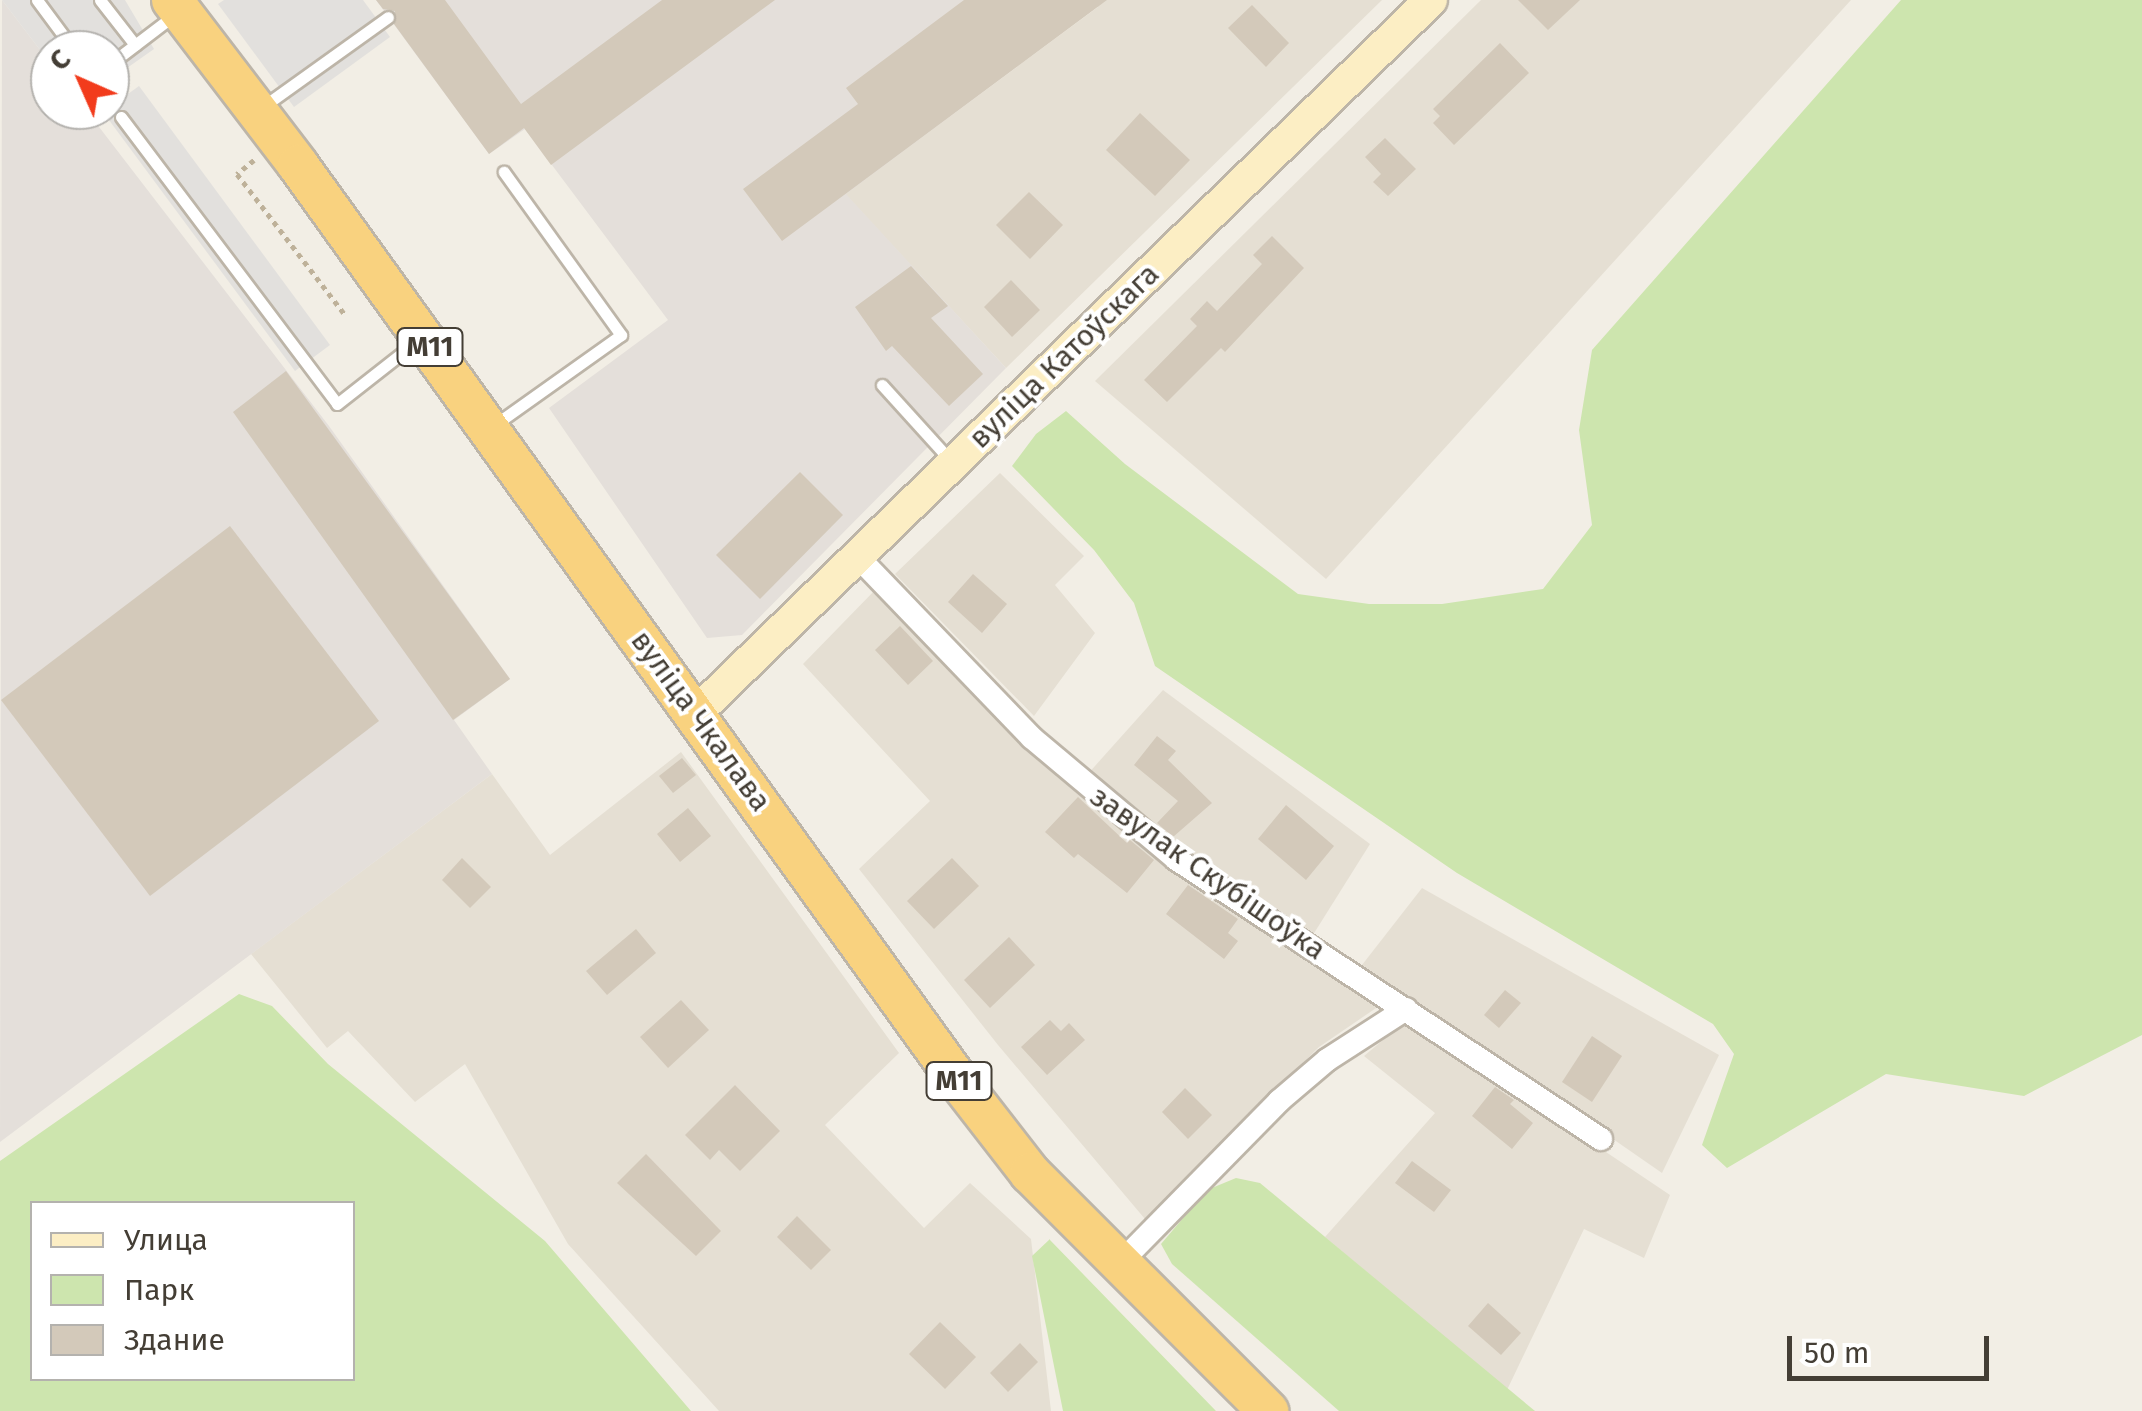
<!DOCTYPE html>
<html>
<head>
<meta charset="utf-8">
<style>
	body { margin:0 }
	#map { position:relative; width:2142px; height:1411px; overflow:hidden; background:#f2eee5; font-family:"Fira Sans",sans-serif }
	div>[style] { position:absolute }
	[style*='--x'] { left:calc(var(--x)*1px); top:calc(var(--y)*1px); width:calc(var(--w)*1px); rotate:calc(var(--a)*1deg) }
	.residential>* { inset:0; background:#e5dfd3 }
	.industrial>* { inset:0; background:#e4dfda }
	.green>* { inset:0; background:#cde5ae }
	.parking>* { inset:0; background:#e2e0dd }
	.building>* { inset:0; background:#d3c9ba }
	.path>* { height:5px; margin-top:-2.5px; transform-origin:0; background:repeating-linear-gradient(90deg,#beb199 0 5px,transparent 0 10px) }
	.roads { filter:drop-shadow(2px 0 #bdb5a8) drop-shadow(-2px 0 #bdb5a8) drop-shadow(0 2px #bdb5a8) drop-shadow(0 -2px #bdb5a8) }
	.service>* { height:11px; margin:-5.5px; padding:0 5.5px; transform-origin:5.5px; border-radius:5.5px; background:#fff }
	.minor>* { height:22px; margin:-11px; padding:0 11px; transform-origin:11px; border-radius:11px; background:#fff }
	.secondary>* { height:32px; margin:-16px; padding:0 16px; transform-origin:16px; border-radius:16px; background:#fceec4 }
	.trunk>* { height:40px; margin:-20px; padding:0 20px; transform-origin:20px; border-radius:20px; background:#f9d27f }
	span { translate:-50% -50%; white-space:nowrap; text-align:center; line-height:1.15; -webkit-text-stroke:8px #fff; paint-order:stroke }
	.shield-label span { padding:2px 8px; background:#fff; border:2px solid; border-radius:8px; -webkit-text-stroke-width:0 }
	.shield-label { font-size:28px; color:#443e35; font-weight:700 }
	.street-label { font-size:30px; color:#443e35 }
	.legend { position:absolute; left:30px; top:1201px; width:325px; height:180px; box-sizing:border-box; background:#fff; border:2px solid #b4b2ae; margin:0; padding:12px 18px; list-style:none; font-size:30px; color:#443e35 }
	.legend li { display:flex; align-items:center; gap:20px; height:50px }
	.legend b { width:50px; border:2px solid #b4b2ae }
	.north { position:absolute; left:30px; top:30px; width:100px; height:100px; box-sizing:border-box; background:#fff; border:2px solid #b4b2ae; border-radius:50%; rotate:315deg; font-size:28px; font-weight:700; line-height:40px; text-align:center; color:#443e35 }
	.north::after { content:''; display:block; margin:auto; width:35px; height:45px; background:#f23b1c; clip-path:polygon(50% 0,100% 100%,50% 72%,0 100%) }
	.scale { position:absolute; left:1787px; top:1336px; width:202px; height:45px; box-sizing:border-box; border:5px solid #443e35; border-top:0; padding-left:12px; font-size:30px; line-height:35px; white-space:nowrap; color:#443e35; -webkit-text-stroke:8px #fff; paint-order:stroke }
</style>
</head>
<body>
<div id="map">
	<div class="residential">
		<i style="clip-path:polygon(1094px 0,1382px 0,1006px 368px,845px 194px,1098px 7px)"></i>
		<i style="clip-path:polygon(1481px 0,1851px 0,1326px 579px,1095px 381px)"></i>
		<i style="clip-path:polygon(1000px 473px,1084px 556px,1055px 585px,1095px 633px,1034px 716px,895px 574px)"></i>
		<i style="clip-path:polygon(877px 588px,1176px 868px,1379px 1006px,1319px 1047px,1145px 1219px,998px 1045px,859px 869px,930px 801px,803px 664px)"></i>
		<i style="clip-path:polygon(1163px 690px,1370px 844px,1311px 938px,1190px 856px,1086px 776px)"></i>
		<i style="clip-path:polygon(681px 752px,899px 1053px,825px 1125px,924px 1228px,970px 1183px,1031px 1239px,1051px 1411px,719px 1411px,568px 1244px,465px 1064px,415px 1102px,348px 1031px,327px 1048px,251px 954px,492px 774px,550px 855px)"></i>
		<i style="clip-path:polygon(1422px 888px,1719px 1055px,1662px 1173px,1362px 965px)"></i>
		<i style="clip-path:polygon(1408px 1019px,1670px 1195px,1644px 1258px,1584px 1229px,1507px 1390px,1325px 1237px,1435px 1113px,1364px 1056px)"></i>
	</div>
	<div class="industrial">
		<i style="clip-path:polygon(2px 0,50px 63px,50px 110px,86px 110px,329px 426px,510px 679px,454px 720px,492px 774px,0 1142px)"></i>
		<i style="clip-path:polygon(376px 0,1094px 0,1098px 6px,846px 194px,1006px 368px,742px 635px,707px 638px,549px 408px,668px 320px,525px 129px,489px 154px)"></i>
	</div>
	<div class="green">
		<i style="clip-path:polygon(1901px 0,2142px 0,2142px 1035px,2024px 1096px,1886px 1074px,1727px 1168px,1702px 1145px,1734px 1054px,1713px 1024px,1457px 873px,1155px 666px,1134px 603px,1094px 550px,1012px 466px,1036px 434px,1066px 411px,1125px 464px,1298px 594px,1369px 604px,1442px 604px,1543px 589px,1592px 525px,1579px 430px,1592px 350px)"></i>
		<i style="clip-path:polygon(evenodd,239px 994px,272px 1006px,328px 1064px,545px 1241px,691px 1411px,0 1411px,0 1161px,239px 994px,32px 1204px,352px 1204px,352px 1378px,32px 1378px,32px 1204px)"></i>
		<i style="clip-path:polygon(1236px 1178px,1260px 1183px,1535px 1411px,1339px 1411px,1172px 1264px,1161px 1244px,1207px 1190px)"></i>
		<i style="clip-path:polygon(1050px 1239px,1050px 1240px,1216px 1411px,1063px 1411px,1032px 1256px)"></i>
	</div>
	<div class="parking">
		<i style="clip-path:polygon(2px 0,125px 0,154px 49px,110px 80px,110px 50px,50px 50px,50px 63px)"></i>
		<i style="clip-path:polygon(224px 0,363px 0,390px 37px,294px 107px,218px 4px)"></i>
		<i style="clip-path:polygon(139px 86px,330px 345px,295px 371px,103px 112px)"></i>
	</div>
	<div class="building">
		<i style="clip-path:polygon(376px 0,445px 0,521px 104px,662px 0,775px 0,551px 165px,524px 128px,489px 154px,394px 24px,395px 11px,383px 9px)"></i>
		<i style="clip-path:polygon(964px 0,1107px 0,782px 241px,743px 189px,858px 104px,846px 88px)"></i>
		<i style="clip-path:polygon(1518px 0,1580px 0,1548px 30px)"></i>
		<i style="clip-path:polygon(1252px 5px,1289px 43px,1266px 67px,1228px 28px)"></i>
		<i style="clip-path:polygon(1500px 43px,1529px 73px,1454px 145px,1433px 123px,1440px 116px,1433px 109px)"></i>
		<i style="clip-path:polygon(1140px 113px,1190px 160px,1155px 196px,1106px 150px)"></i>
		<i style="clip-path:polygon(1385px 138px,1416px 169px,1388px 196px,1373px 182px,1381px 174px,1365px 157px)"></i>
		<i style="clip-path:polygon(1029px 192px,1063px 225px,1030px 259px,996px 225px)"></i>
		<i style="clip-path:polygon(1272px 236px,1304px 268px,1225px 352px,1221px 348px,1167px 402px,1144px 380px,1197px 326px,1190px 319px,1207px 301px,1217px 311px,1262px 264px,1253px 255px)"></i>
		<i style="clip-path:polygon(911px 266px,948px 306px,931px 318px,983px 374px,949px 406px,892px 346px,886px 351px,855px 307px)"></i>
		<i style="clip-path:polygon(1011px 280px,1040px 310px,1012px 337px,984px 307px)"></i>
		<i style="clip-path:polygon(286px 371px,510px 679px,453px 720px,233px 412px)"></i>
		<i style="clip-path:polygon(800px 472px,843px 515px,760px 599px,716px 555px)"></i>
		<i style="clip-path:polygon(230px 526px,379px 721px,150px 896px,1px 700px)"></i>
		<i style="clip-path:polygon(973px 574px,1007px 604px,982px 633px,948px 602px)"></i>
		<i style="clip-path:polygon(900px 626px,933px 661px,908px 685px,875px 650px)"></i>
		<i style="clip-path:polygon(1157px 736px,1176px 751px,1168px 760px,1212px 803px,1173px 837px,1157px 823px,1178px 801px,1134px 765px)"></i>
		<i style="clip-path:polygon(682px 758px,696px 775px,673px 793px,659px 776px)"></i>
		<i style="clip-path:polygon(1078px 797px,1127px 843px,1130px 840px,1154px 860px,1127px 893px,1078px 854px,1074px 858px,1045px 832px)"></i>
		<i style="clip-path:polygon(1286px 805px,1334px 846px,1306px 880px,1258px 839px)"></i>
		<i style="clip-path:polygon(688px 808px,711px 836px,680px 862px,657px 834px)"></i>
		<i style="clip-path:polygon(462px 858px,491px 887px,470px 908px,442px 880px)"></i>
		<i style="clip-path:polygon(952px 858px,979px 886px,934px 929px,907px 901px)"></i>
		<i style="clip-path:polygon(1188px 885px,1238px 919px,1228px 933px,1238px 941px,1224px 959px,1166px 914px)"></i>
		<i style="clip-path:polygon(636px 929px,656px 953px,607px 995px,586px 971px)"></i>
		<i style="clip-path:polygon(1009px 937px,1035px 965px,990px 1008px,964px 980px)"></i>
		<i style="clip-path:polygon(1505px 990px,1521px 1003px,1499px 1028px,1484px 1015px)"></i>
		<i style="clip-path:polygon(681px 1000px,709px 1030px,668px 1068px,640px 1037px)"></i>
		<i style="clip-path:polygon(1050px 1020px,1061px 1031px,1069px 1023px,1085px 1040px,1047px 1075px,1021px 1047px)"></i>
		<i style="clip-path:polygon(1592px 1036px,1622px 1056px,1592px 1102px,1562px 1082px)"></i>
		<i style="clip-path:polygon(735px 1085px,780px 1131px,740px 1171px,719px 1150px,710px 1160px,685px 1135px)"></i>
		<i style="clip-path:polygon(1495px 1087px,1514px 1100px,1510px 1104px,1533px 1123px,1512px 1149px,1472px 1116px)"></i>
		<i style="clip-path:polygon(1185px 1088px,1212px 1115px,1188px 1139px,1162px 1112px)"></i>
		<i style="clip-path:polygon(646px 1154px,721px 1231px,696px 1256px,617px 1183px)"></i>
		<i style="clip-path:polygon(1412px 1161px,1451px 1190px,1434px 1212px,1395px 1183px)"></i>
		<i style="clip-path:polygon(797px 1216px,831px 1250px,811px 1270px,777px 1237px)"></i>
		<i style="clip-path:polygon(1488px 1303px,1521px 1333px,1501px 1355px,1468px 1326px)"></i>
		<i style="clip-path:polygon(940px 1322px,976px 1357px,945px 1389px,909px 1354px)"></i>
		<i style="clip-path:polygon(1020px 1343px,1038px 1362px,1008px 1392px,990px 1373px)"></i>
	</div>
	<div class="path">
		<i style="--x:254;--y:160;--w:22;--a:141"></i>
		<i style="--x:237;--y:174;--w:179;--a:52.5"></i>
	</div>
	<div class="roads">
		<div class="service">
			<i style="--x:37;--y:0;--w:62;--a:53.5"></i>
			<i style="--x:100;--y:0;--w:57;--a:52.1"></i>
			<i style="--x:110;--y:64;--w:84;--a:-37.3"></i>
			<i style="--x:261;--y:108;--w:156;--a:-35.6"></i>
			<i style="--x:121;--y:117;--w:359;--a:53"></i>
			<i style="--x:337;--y:404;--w:100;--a:-38.1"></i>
			<i style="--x:882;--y:385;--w:101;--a:47.8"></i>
			<i style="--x:493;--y:426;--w:157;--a:-35.4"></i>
			<i style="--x:621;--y:335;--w:201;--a:-125.7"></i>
		</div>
		<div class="minor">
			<i style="--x:857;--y:556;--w:252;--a:46.1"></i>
			<i style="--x:1032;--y:738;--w:188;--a:40"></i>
			<i style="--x:1176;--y:859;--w:509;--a:33.38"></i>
			<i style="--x:1118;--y:1265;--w:230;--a:-45.5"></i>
			<i style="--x:1279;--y:1101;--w:63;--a:-40.5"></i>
			<i style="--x:1327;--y:1060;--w:94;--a:-32.8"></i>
		</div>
		<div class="secondary">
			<i style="--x:696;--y:713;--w:1024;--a:-44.13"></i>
		</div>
		<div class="trunk">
			<i style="--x:172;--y:0;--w:208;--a:52.6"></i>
			<i style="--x:298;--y:165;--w:1127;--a:54.21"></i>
			<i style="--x:957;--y:1079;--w:119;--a:52.2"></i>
			<i style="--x:1030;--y:1173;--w:337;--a:45"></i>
		</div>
	</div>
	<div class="shield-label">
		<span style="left:430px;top:347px">М11</span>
		<span style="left:959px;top:1081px">М11</span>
	</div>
	<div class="street-label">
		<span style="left:1064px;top:356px;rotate:-44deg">вуліца Катоўскага</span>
		<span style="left:701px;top:721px;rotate:54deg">вуліца Чкалава</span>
		<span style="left:1208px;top:873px;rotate:35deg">завулак Скубішоўка</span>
	</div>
	<ul class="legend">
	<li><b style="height:12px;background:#fceec4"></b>Улица</li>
	<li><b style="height:28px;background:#cde5ae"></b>Парк</li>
	<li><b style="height:28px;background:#d3c9ba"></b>Здание</li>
	</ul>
	<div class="north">С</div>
	<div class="scale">50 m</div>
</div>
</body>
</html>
